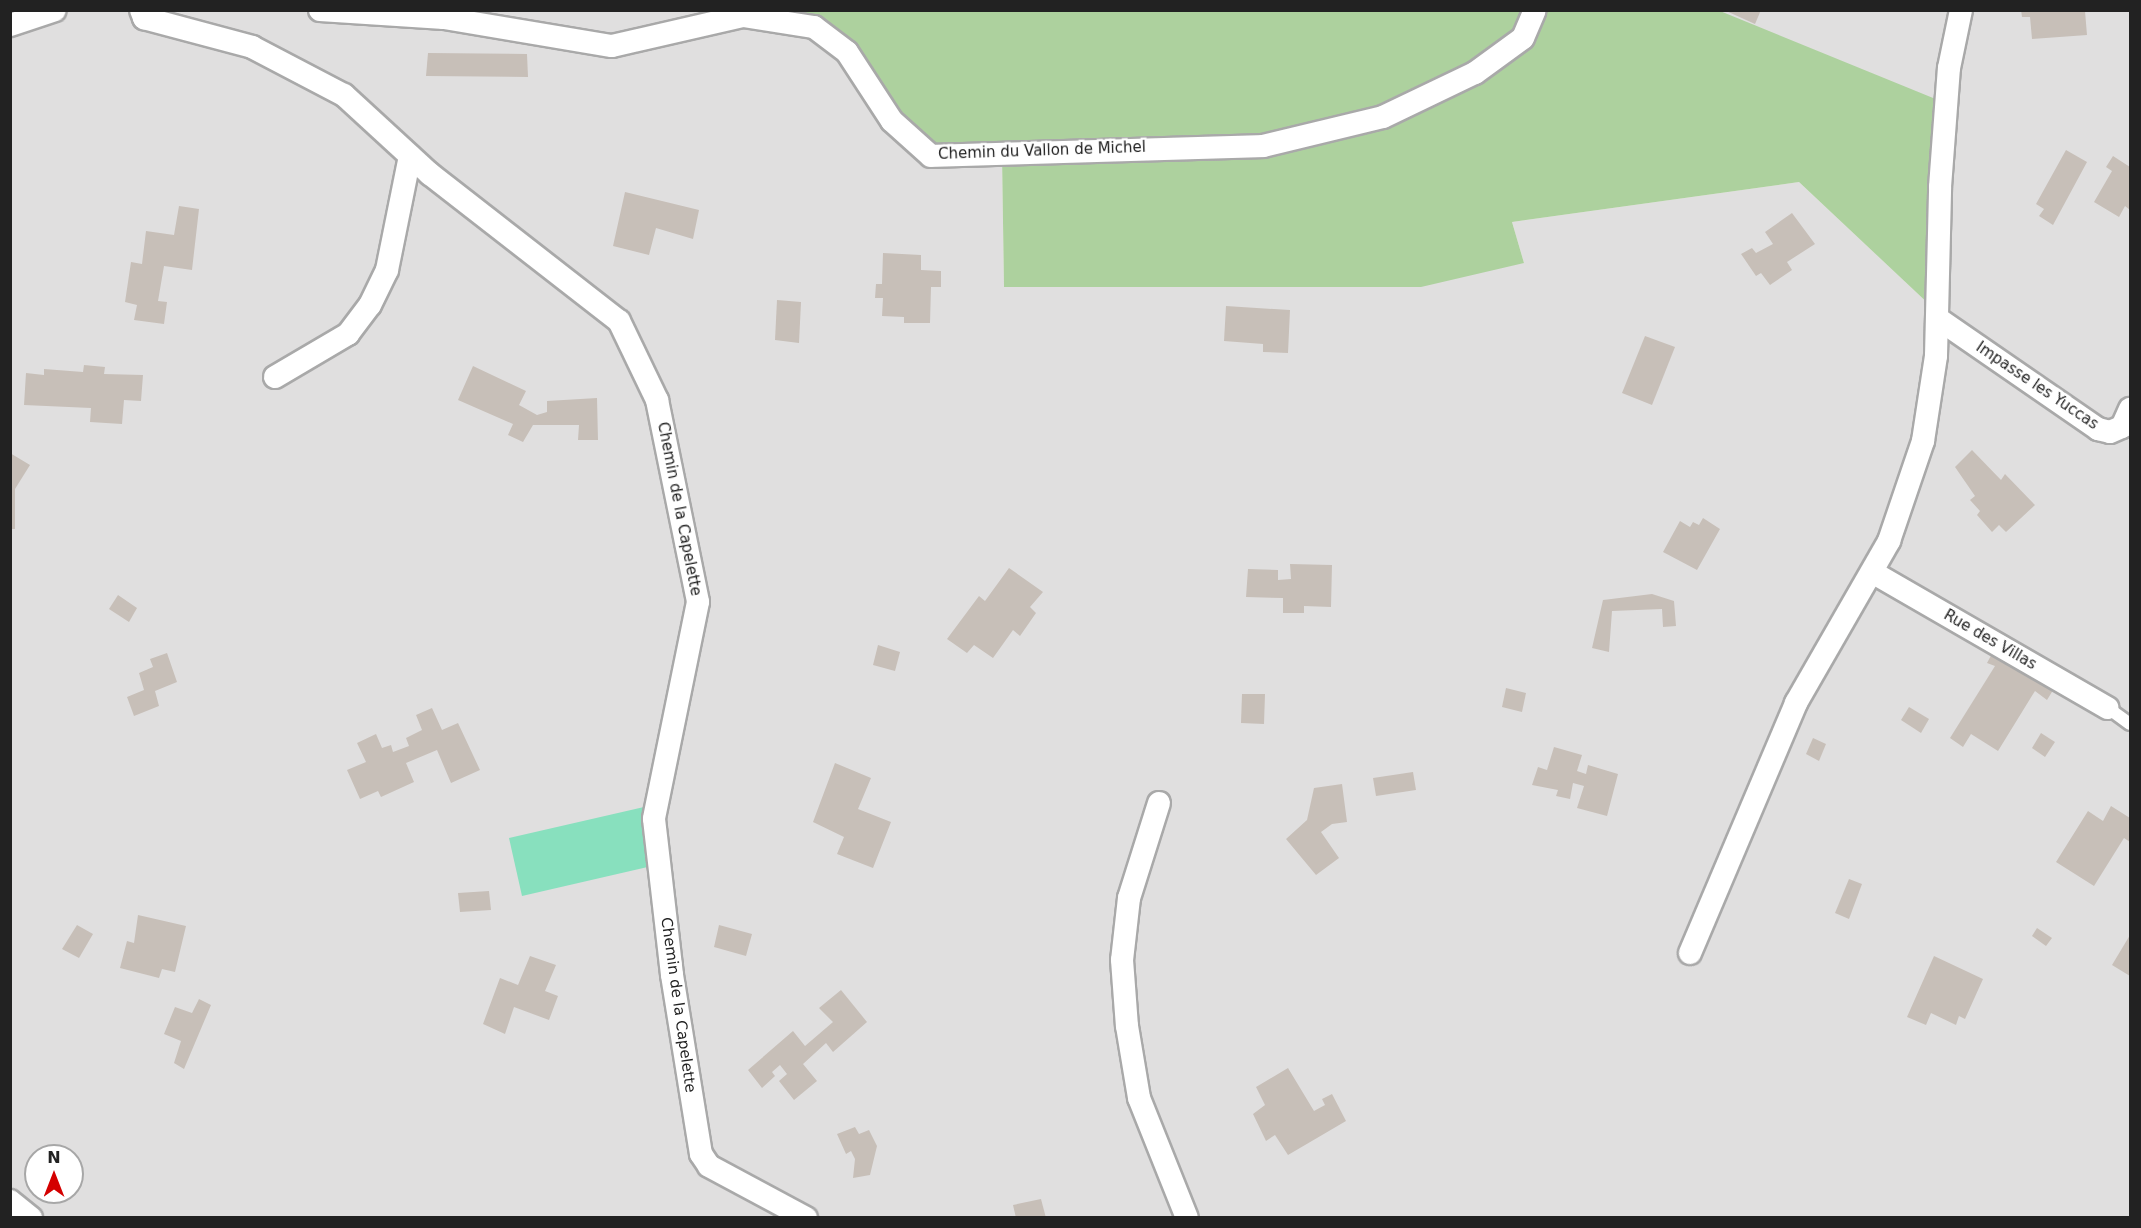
<!DOCTYPE html>
<html>
<head>
<meta charset="utf-8">
<style>
	body { margin:0 }
	#map { position:relative; width:2141px; height:1228px; overflow:hidden; background:#f2efe9; font-family:"DejaVu Sans",sans-serif }
	div>[style] { position:absolute }
	[style*='--x'] { left:calc(var(--x)*1px); top:calc(var(--y)*1px); width:calc(var(--w)*1px); rotate:calc(var(--a)*1deg) }
	.residential>* { inset:0; background:#e0dfdf }
	.forest>* { inset:0; background:#add19e }
	.pitch>* { inset:0; background:#88e0be }
	.building>* { inset:0; background:#c7bfb8 }
	.roads { filter:drop-shadow(2px 0 #a9a9a9) drop-shadow(-2px 0 #a9a9a9) drop-shadow(0 2px #a9a9a9) drop-shadow(0 -2px #a9a9a9) }
	.lane>* { height:12px; margin:-6px; padding:0 6px; transform-origin:6px; border-radius:6px; background:#fff }
	.street>* { height:22px; margin:-11px; padding:0 11px; transform-origin:11px; border-radius:11px; background:#fff }
	span { translate:-50% -50%; white-space:nowrap; text-align:center; line-height:1.15; -webkit-text-stroke:4.5px #fff; paint-order:stroke }
	.street-label { font-size:15px; color:#222 }
	.frame { position:absolute; inset:0; border:12px solid #222; pointer-events:none }
	.north { position:absolute; left:24px; top:1144px; width:60px; height:60px; box-sizing:border-box; background:#fff; border:2px solid #a7a7a7; border-radius:50%; rotate:0deg; font-size:16px; font-weight:700; line-height:24px; text-align:center; color:#222 }
	.north::after { content:''; display:block; margin:auto; width:21px; height:27px; background:#d40000; clip-path:polygon(50% 0,100% 100%,50% 72%,0 100%) }
</style>
</head>
<body>
<div id="map">
	<div class="residential">
		<i style="clip-path:polygon(evenodd,728px 10px,828px 37px,1002px 156px,1004px 287px,1524px 263px,1512px 222px,1799px 182px,1932px 307px,1720px 11px,2130px 11px,2130px 1217px,11px 1217px,10px 11px,728px 10px,36px 1156px,72px 1156px,72px 1192px,36px 1192px,36px 1156px)"></i>
	</div>
	<div class="forest">
		<i style="clip-path:polygon(728px 10px,1720px 11px,1938px 100px,1933px 308px,1799px 182px,1512px 222px,1524px 263px,1421px 287px,1004px 287px,1002px 156px,904px 144px,828px 37px)"></i>
	</div>
	<div class="pitch">
		<i style="clip-path:polygon(644px 807px,652px 866px,522px 896px,509px 838px)"></i>
	</div>
	<div class="building">
		<i style="clip-path:polygon(1724px 10px,1761px 10px,1755px 24px)"></i>
		<i style="clip-path:polygon(2021px 10px,2085px 11px,2087px 35px,2032px 39px,2030px 17px,2022px 17px)"></i>
		<i style="clip-path:polygon(428px 53px,527px 54px,528px 77px,426px 76px)"></i>
		<i style="clip-path:polygon(2066px 150px,2087px 162px,2053px 225px,2039px 216px,2044px 209px,2036px 204px)"></i>
		<i style="clip-path:polygon(2113px 156px,2130px 167px,2130px 210px,2125px 206px,2119px 217px,2094px 202px,2112px 171px,2106px 167px)"></i>
		<i style="clip-path:polygon(625px 192px,699px 210px,693px 239px,656px 228px,649px 255px,613px 246px)"></i>
		<i style="clip-path:polygon(179px 206px,199px 209px,192px 270px,164px 266px,158px 301px,167px 302px,164px 324px,134px 320px,137px 305px,125px 302px,131px 262px,142px 264px,146px 231px,174px 235px)"></i>
		<i style="clip-path:polygon(1792px 213px,1815px 244px,1787px 262px,1792px 270px,1770px 285px,1761px 273px,1756px 276px,1741px 254px,1752px 248px,1756px 253px,1773px 244px,1765px 232px)"></i>
		<i style="clip-path:polygon(883px 253px,921px 255px,921px 270px,941px 271px,941px 287px,931px 287px,930px 323px,904px 323px,904px 317px,882px 316px,883px 298px,875px 298px,876px 284px,882px 284px)"></i>
		<i style="clip-path:polygon(777px 300px,801px 302px,799px 343px,775px 340px)"></i>
		<i style="clip-path:polygon(1226px 306px,1290px 310px,1288px 353px,1263px 352px,1263px 344px,1224px 341px)"></i>
		<i style="clip-path:polygon(1645px 336px,1675px 347px,1652px 405px,1622px 393px)"></i>
		<i style="clip-path:polygon(84px 365px,105px 367px,104px 374px,143px 375px,141px 401px,124px 400px,122px 424px,90px 422px,91px 408px,24px 405px,26px 373px,44px 375px,44px 369px,83px 372px)"></i>
		<i style="clip-path:polygon(473px 366px,526px 391px,519px 405px,537px 415px,547px 412px,547px 401px,597px 398px,598px 440px,578px 440px,579px 425px,533px 425px,523px 442px,508px 435px,513px 424px,458px 400px)"></i>
		<i style="clip-path:polygon(1972px 450px,2001px 480px,2005px 474px,2035px 505px,2006px 532px,1999px 525px,1992px 532px,1977px 515px,1980px 511px,1970px 500px,1975px 496px,1955px 467px)"></i>
		<i style="clip-path:polygon(10px 453px,30px 465px,15px 489px,15px 529px,10px 529px)"></i>
		<i style="clip-path:polygon(1703px 518px,1720px 529px,1697px 570px,1663px 552px,1680px 521px,1690px 527px,1693px 522px,1699px 525px)"></i>
		<i style="clip-path:polygon(1290px 564px,1332px 565px,1331px 607px,1304px 606px,1304px 613px,1283px 613px,1283px 598px,1246px 597px,1248px 569px,1278px 570px,1278px 580px,1291px 579px)"></i>
		<i style="clip-path:polygon(1009px 568px,1043px 592px,1030px 607px,1036px 613px,1020px 636px,1013px 630px,993px 658px,974px 645px,967px 653px,947px 639px,979px 596px,985px 601px)"></i>
		<i style="clip-path:polygon(1652px 594px,1674px 601px,1676px 626px,1663px 627px,1662px 609px,1612px 611px,1609px 652px,1592px 648px,1603px 600px)"></i>
		<i style="clip-path:polygon(118px 595px,137px 608px,129px 622px,109px 609px)"></i>
		<i style="clip-path:polygon(878px 645px,900px 652px,895px 671px,873px 665px)"></i>
		<i style="clip-path:polygon(1994px 650px,2055px 687px,2047px 700px,2035px 691px,1998px 751px,1971px 734px,1963px 747px,1950px 738px,1995px 666px,1987px 663px)"></i>
		<i style="clip-path:polygon(167px 653px,177px 682px,155px 691px,159px 706px,134px 716px,127px 697px,144px 690px,139px 673px,153px 667px,150px 659px)"></i>
		<i style="clip-path:polygon(1506px 688px,1526px 693px,1522px 712px,1502px 707px)"></i>
		<i style="clip-path:polygon(1242px 694px,1265px 694px,1264px 724px,1241px 723px)"></i>
		<i style="clip-path:polygon(1909px 707px,1929px 719px,1921px 733px,1901px 720px)"></i>
		<i style="clip-path:polygon(432px 708px,442px 730px,458px 723px,480px 770px,451px 783px,437px 750px,406px 763px,414px 782px,381px 797px,378px 791px,360px 799px,347px 770px,366px 762px,357px 743px,376px 734px,382px 748px,391px 745px,393px 752px,409px 746px,406px 738px,422px 730px,416px 715px)"></i>
		<i style="clip-path:polygon(2041px 733px,2055px 742px,2045px 757px,2032px 748px)"></i>
		<i style="clip-path:polygon(1813px 738px,1826px 744px,1819px 761px,1806px 754px)"></i>
		<i style="clip-path:polygon(1554px 747px,1582px 755px,1577px 771px,1586px 774px,1588px 765px,1618px 774px,1607px 816px,1577px 808px,1584px 786px,1573px 783px,1570px 799px,1556px 796px,1558px 790px,1532px 785px,1538px 767px,1547px 770px)"></i>
		<i style="clip-path:polygon(835px 763px,871px 778px,858px 809px,891px 822px,873px 868px,837px 854px,844px 837px,813px 822px)"></i>
		<i style="clip-path:polygon(1413px 772px,1416px 790px,1376px 796px,1373px 778px)"></i>
		<i style="clip-path:polygon(1342px 784px,1347px 822px,1332px 824px,1321px 832px,1339px 858px,1316px 875px,1286px 839px,1307px 820px,1314px 788px)"></i>
		<i style="clip-path:polygon(2111px 806px,2130px 818px,2130px 842px,2124px 838px,2094px 886px,2056px 862px,2088px 811px,2103px 821px)"></i>
		<i style="clip-path:polygon(1849px 879px,1862px 884px,1849px 919px,1835px 913px)"></i>
		<i style="clip-path:polygon(489px 891px,491px 910px,460px 912px,458px 893px)"></i>
		<i style="clip-path:polygon(138px 915px,186px 926px,175px 972px,162px 969px,159px 978px,120px 968px,127px 941px,134px 943px)"></i>
		<i style="clip-path:polygon(77px 925px,93px 934px,79px 958px,62px 949px)"></i>
		<i style="clip-path:polygon(719px 925px,752px 934px,746px 956px,714px 947px)"></i>
		<i style="clip-path:polygon(2037px 928px,2052px 938px,2046px 946px,2032px 936px)"></i>
		<i style="clip-path:polygon(2130px 935px,2130px 976px,2112px 965px)"></i>
		<i style="clip-path:polygon(530px 956px,556px 965px,545px 991px,558px 996px,549px 1020px,514px 1007px,505px 1034px,483px 1024px,500px 978px,518px 985px)"></i>
		<i style="clip-path:polygon(1934px 956px,1983px 979px,1965px 1019px,1959px 1016px,1956px 1025px,1931px 1013px,1926px 1025px,1907px 1017px)"></i>
		<i style="clip-path:polygon(841px 990px,867px 1022px,833px 1052px,826px 1043px,803px 1064px,817px 1081px,794px 1100px,779px 1081px,787px 1074px,780px 1065px,772px 1072px,775px 1076px,762px 1088px,748px 1070px,793px 1031px,805px 1046px,833px 1022px,819px 1008px)"></i>
		<i style="clip-path:polygon(199px 999px,211px 1005px,184px 1069px,174px 1063px,181px 1041px,164px 1034px,175px 1007px,192px 1013px)"></i>
		<i style="clip-path:polygon(1288px 1068px,1314px 1111px,1325px 1105px,1322px 1099px,1332px 1094px,1346px 1121px,1288px 1155px,1275px 1135px,1266px 1141px,1253px 1114px,1265px 1105px,1256px 1087px)"></i>
		<i style="clip-path:polygon(855px 1127px,859px 1134px,869px 1130px,877px 1146px,870px 1175px,853px 1178px,855px 1159px,851px 1151px,846px 1154px,837px 1134px)"></i>
		<i style="clip-path:polygon(1041px 1199px,1046px 1218px,1016px 1218px,1013px 1205px)"></i>
	</div>
	<div class="roads">
		<div class="lane">
			<i style="--x:2108;--y:708;--w:27;--a:36"></i>
		</div>
		<div class="street">
			<i style="--x:141;--y:10;--w:9;--a:69"></i>
			<i style="--x:144;--y:18;--w:112;--a:15"></i>
			<i style="--x:252;--y:47;--w:104;--a:27.6"></i>
			<i style="--x:344;--y:95;--w:117;--a:42.6"></i>
			<i style="--x:430;--y:174;--w:239;--a:37.9"></i>
			<i style="--x:619;--y:321;--w:88;--a:64.3"></i>
			<i style="--x:657;--y:400;--w:206;--a:78.5"></i>
			<i style="--x:698;--y:602;--w:221;--a:101.5"></i>
			<i style="--x:654;--y:819;--w:157;--a:83.4"></i>
			<i style="--x:672;--y:975;--w:181;--a:80.8"></i>
			<i style="--x:701;--y:1154;--w:14;--a:56"></i>
			<i style="--x:709;--y:1166;--w:110;--a:28.2"></i>
			<i style="--x:320;--y:10;--w:124;--a:3.7"></i>
			<i style="--x:444;--y:18;--w:170;--a:9.5"></i>
			<i style="--x:612;--y:46;--w:134;--a:-12.9"></i>
			<i style="--x:743;--y:16;--w:72;--a:8.8"></i>
			<i style="--x:814;--y:27;--w:41;--a:37.1"></i>
			<i style="--x:847;--y:52;--w:82;--a:56.9"></i>
			<i style="--x:892;--y:121;--w:52;--a:41.9"></i>
			<i style="--x:931;--y:156;--w:332;--a:-1.7"></i>
			<i style="--x:1263;--y:146;--w:123;--a:-13.6"></i>
			<i style="--x:1383;--y:117;--w:102;--a:-25.6"></i>
			<i style="--x:1475;--y:73;--w:59;--a:-36.1"></i>
			<i style="--x:1523;--y:38;--w:30;--a:-67"></i>
			<i style="--x:10;--y:25;--w:47;--a:-18.4"></i>
			<i style="--x:1937;--y:318;--w:196;--a:34.6"></i>
			<i style="--x:2098;--y:429;--w:12;--a:14"></i>
			<i style="--x:2110;--y:432;--w:13;--a:-23"></i>
			<i style="--x:2122;--y:427;--w:20;--a:-66"></i>
			<i style="--x:275;--y:377;--w:85;--a:-30.5"></i>
			<i style="--x:348;--y:334;--w:36;--a:-53"></i>
			<i style="--x:370;--y:305;--w:39;--a:-64"></i>
			<i style="--x:387;--y:270;--w:116;--a:-78.6"></i>
			<i style="--x:1872;--y:572;--w:272;--a:30"></i>
			<i style="--x:1159;--y:803;--w:100;--a:107.5"></i>
			<i style="--x:1129;--y:898;--w:62;--a:96.4"></i>
			<i style="--x:1122;--y:960;--w:66;--a:85.7"></i>
			<i style="--x:1127;--y:1026;--w:73;--a:80.5"></i>
			<i style="--x:1139;--y:1098;--w:129;--a:68.2"></i>
			<i style="--x:1690;--y:953;--w:272;--a:-67"></i>
			<i style="--x:1796;--y:703;--w:187;--a:-60.1"></i>
			<i style="--x:1889;--y:541;--w:106;--a:-71.2"></i>
			<i style="--x:1923;--y:441;--w:86;--a:-81.3"></i>
			<i style="--x:1936;--y:356;--w:169;--a:-88.6"></i>
			<i style="--x:1940;--y:187;--w:119;--a:-85.7"></i>
			<i style="--x:1949;--y:68;--w:59;--a:-78.3"></i>
			<i style="--x:10;--y:1201;--w:27;--a:39"></i>
		</div>
	</div>
	<div class="street-label">
		<span style="left:1042px;top:151px;rotate:-2deg">Chemin du Vallon de Michel</span>
		<span style="left:2037px;top:386px;rotate:34deg">Impasse les Yuccas</span>
		<span style="left:679px;top:509px;rotate:79deg">Chemin de la Capelette</span>
		<span style="left:1990px;top:640px;rotate:30deg">Rue des Villas</span>
		<span style="left:678px;top:1005px;rotate:82deg">Chemin de la Capelette</span>
	</div>
	<div class="frame"></div>
	<div class="north">N</div>
</div>
</body>
</html>
